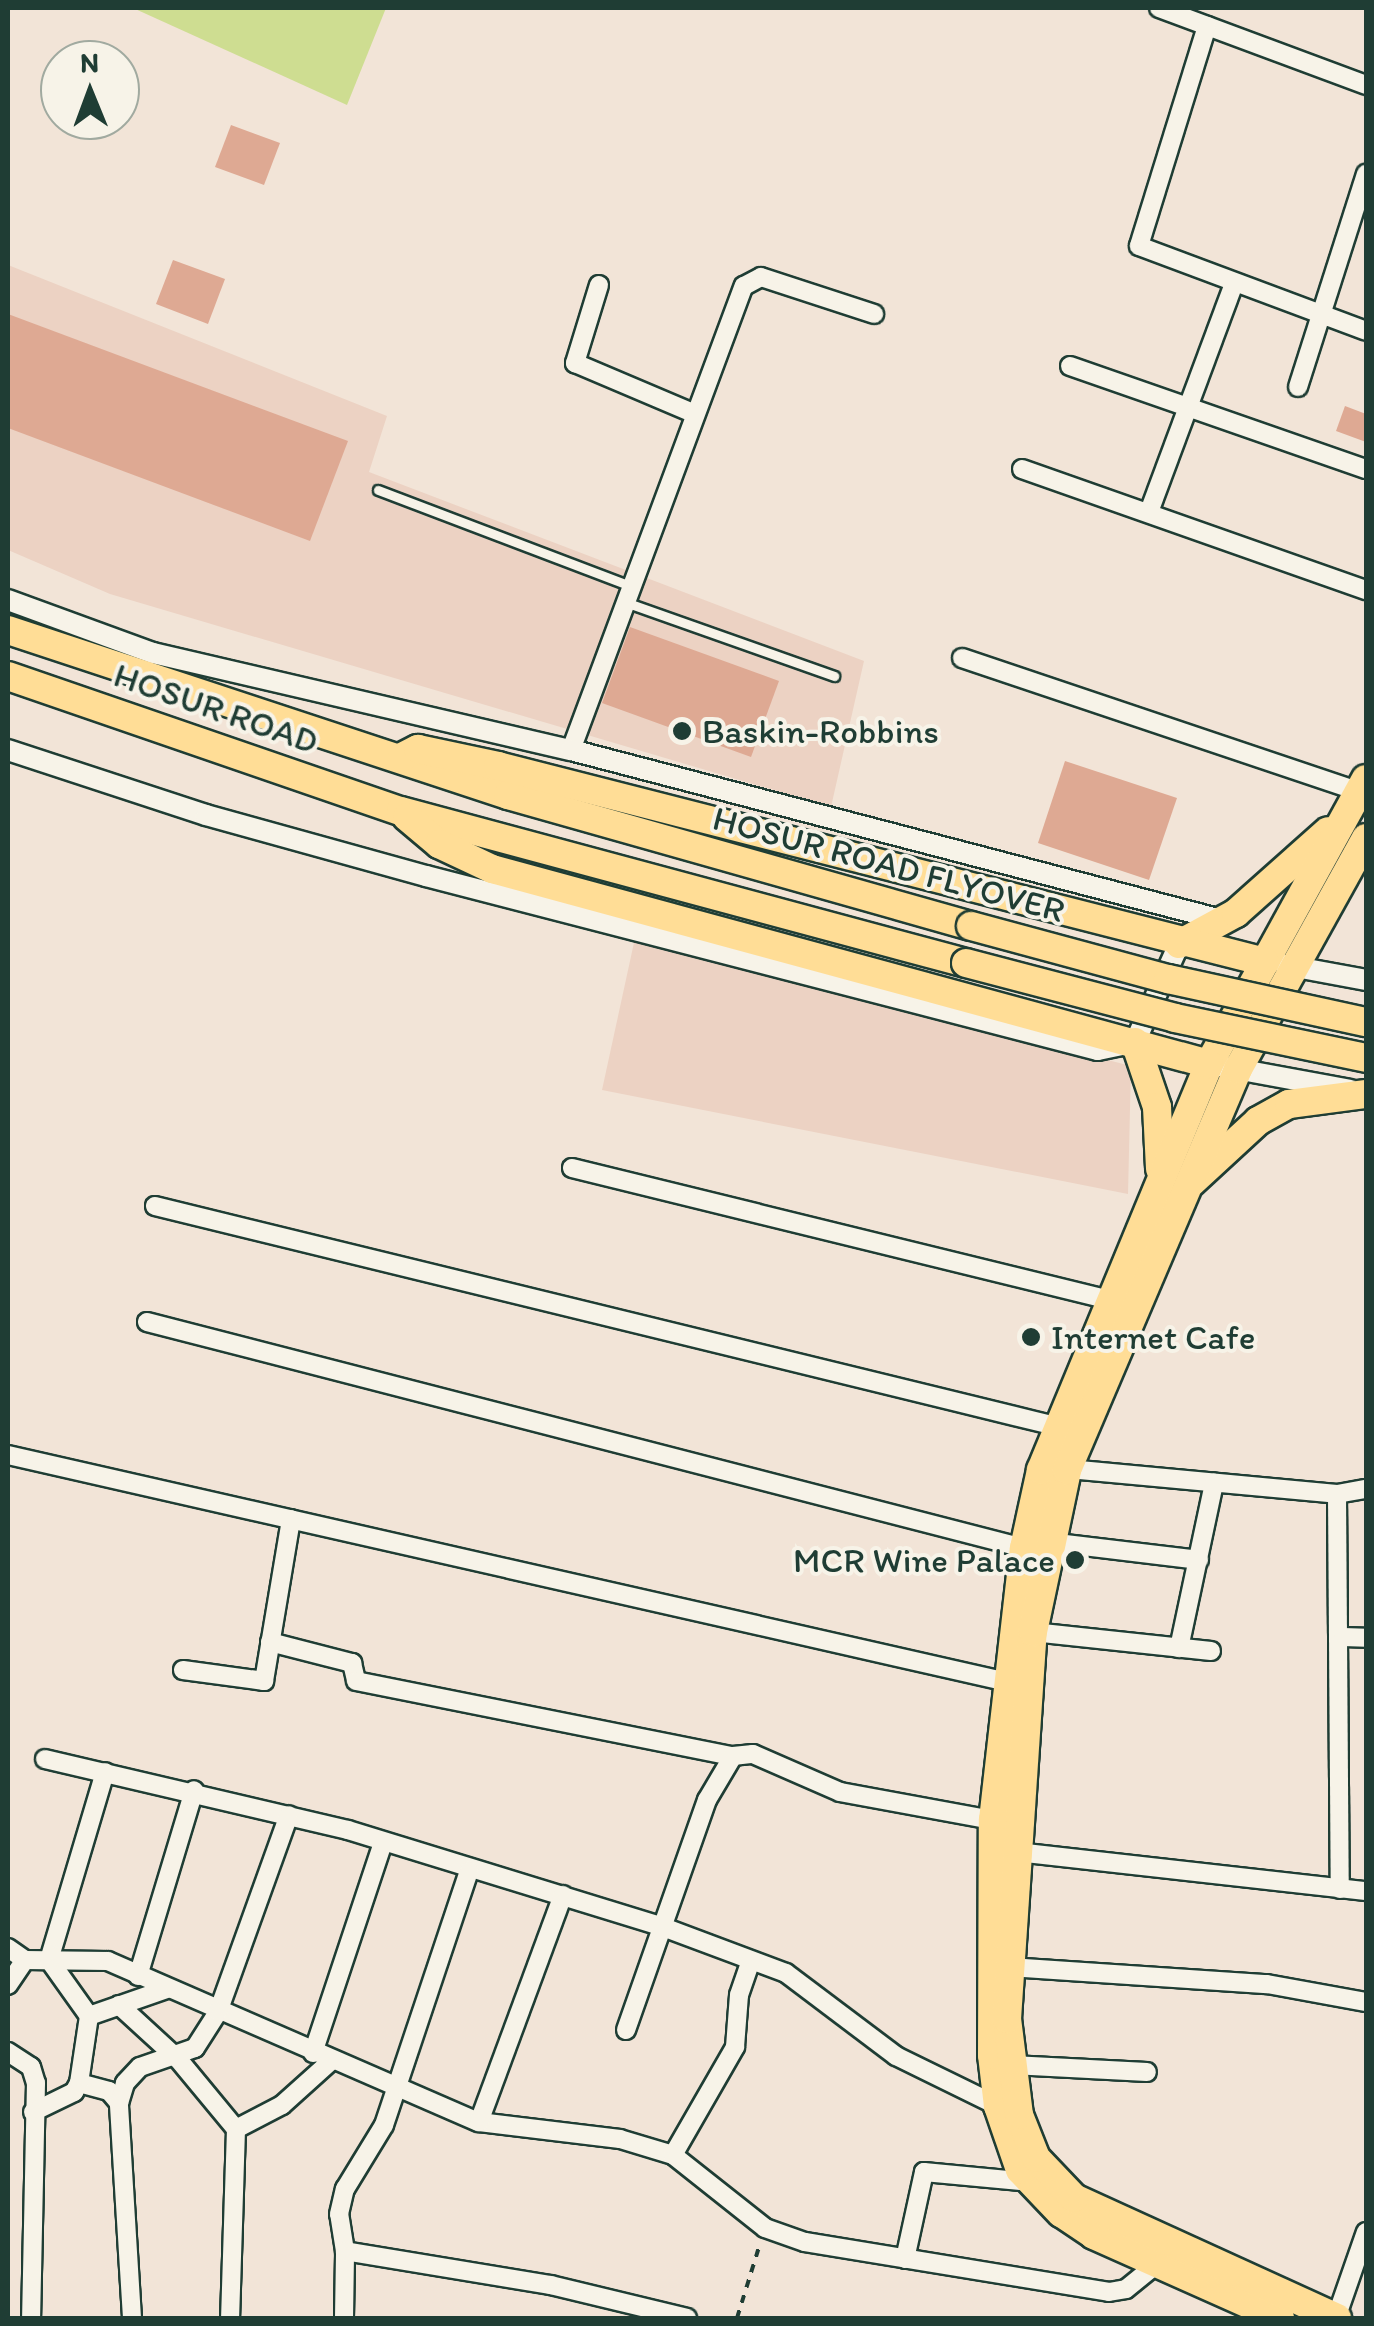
<!DOCTYPE html>
<html>
<head>
<meta charset="utf-8">
<style>
	body { margin:0 }
	#map { position:relative; width:1374px; height:2326px; overflow:hidden; background:#f2e4d7; font-family:Itim,sans-serif }
	div>[style] { position:absolute }
	[style*='--x'] { left:calc(var(--x)*1px); top:calc(var(--y)*1px); width:calc(var(--w)*1px); rotate:calc(var(--a)*1deg) }
	.built>* { inset:0; background:#ecd2c3 }
	.green>* { inset:0; background:#cedd91 }
	.building>* { inset:0; background:#dea993 }
	.path>* { height:4px; margin-top:-2px; transform-origin:0; background:repeating-linear-gradient(90deg,#1f3d34 0 8px,transparent 0 16px) }
	.roads { filter:drop-shadow(2px 0 #1f3d34) drop-shadow(-2px 0 #1f3d34) drop-shadow(0 2px #1f3d34) drop-shadow(0 -2px #1f3d34) }
	.service>* { height:9px; margin:-4.5px; padding:0 4.5px; transform-origin:4.5px; border-radius:4.5px; background:#f7f3e8 }
	.minor>* { height:18px; margin:-9px; padding:0 9px; transform-origin:9px; border-radius:9px; background:#f7f3e8 }
	.tertiary>* { height:20px; margin:-10px; padding:0 10px; transform-origin:10px; border-radius:10px; background:#f7f3e8 }
	.primary>* { height:28px; margin:-14px; padding:0 14px; transform-origin:14px; border-radius:14px; background:#ffdd96 }
	.trunk>* { height:28px; margin:-14px; padding:0 14px; transform-origin:14px; border-radius:14px; background:#ffdd96 }
	.bridges { filter:drop-shadow(2px 0 #1f3d34) drop-shadow(-2px 0 #1f3d34) drop-shadow(0 2px #1f3d34) drop-shadow(0 -2px #1f3d34) }
	.trunk-bridge>* { height:28px; margin:-14px; padding:0 14px; transform-origin:14px; border-radius:14px; background:#ffdd96 }
	.dots>* { width:28px; height:28px; translate:-50% -50%; box-sizing:border-box; border:5px solid #f7f3e8; border-radius:50% }
	span { translate:-50% -50%; white-space:nowrap; text-align:center; line-height:1.15; -webkit-text-stroke:8px #f7f3e8; paint-order:stroke }
	.street-label { font-size:35px; color:#1f3d34 }
	.poi-label { font-size:35px; color:#1f3d34 }
	.left { translate:0 -50%; text-align:left }
	.right { translate:-100% -50%; text-align:right }
	.frame { position:absolute; inset:0; border:10px solid #1f3d34; pointer-events:none }
	.north { position:absolute; left:40px; top:40px; width:100px; height:100px; box-sizing:border-box; background:#f7f3e8; border:2px solid #a1aaa0; border-radius:50%; rotate:359deg; font-size:28px; font-weight:700; line-height:40px; text-align:center; color:#1f3d34 }
	.north::after { content:''; display:block; margin:auto; width:35px; height:45px; background:#1f3d34; clip-path:polygon(50% 0,100% 100%,50% 72%,0 100%) }
</style>
</head>
<body>
<div id="map">
	<div class="built">
		<i style="clip-path:polygon(8px 265px,387px 416px,369px 472px,864px 661px,831px 807px,110px 594px,8px 550px)"></i>
		<i style="clip-path:polygon(635px 938px,1131px 1066px,1128px 1194px,602px 1090px)"></i>
	</div>
	<div class="green">
		<i style="clip-path:polygon(133px 8px,386px 8px,347px 105px)"></i>
	</div>
	<div class="building">
		<i style="clip-path:polygon(231px 125px,280px 143px,264px 185px,215px 167px)"></i>
		<i style="clip-path:polygon(173px 260px,225px 279px,208px 324px,156px 304px)"></i>
		<i style="clip-path:polygon(8px 314px,348px 441px,310px 541px,8px 428px)"></i>
		<i style="clip-path:polygon(1345px 406px,1366px 414px,1366px 442px,1336px 431px)"></i>
		<i style="clip-path:polygon(630px 627px,779px 681px,751px 757px,602px 703px)"></i>
		<i style="clip-path:polygon(1065px 761px,1177px 798px,1149px 880px,1038px 843px)"></i>
	</div>
	<div class="path">
		<i style="--x:737;--y:2318;--w:74;--a:-72.8"></i>
	</div>
	<div class="roads">
		<div class="service">
			<i style="--x:378;--y:490;--w:271;--a:20.8"></i>
			<i style="--x:625;--y:602;--w:222;--a:19.5"></i>
		</div>
		<div class="minor">
			<i style="--x:1159;--y:8;--w:221;--a:20.4"></i>
			<i style="--x:1207;--y:26;--w:230;--a:107.2"></i>
			<i style="--x:1139;--y:246;--w:242;--a:20.5"></i>
			<i style="--x:599;--y:285;--w:82;--a:107.1"></i>
			<i style="--x:575;--y:363;--w:130;--a:23"></i>
			<i style="--x:1070;--y:366;--w:313;--a:19.2"></i>
			<i style="--x:1298;--y:387;--w:224;--a:-72.3"></i>
			<i style="--x:1022;--y:469;--w:365;--a:19.4"></i>
			<i style="--x:1149;--y:512;--w:244;--a:-69.6"></i>
			<i style="--x:962;--y:658;--w:420;--a:18.6"></i>
			<i style="--x:571;--y:750;--w:495;--a:-69.6"></i>
			<i style="--x:744;--y:286;--w:19;--a:-28"></i>
			<i style="--x:761;--y:277;--w:119;--a:18.1"></i>
			<i style="--x:572;--y:1168;--w:558;--a:13.79"></i>
			<i style="--x:155;--y:1206;--w:940;--a:13.73"></i>
			<i style="--x:147;--y:1322;--w:906;--a:14.45"></i>
			<i style="--x:8;--y:1455;--w:1034;--a:12.8"></i>
			<i style="--x:1058;--y:1468;--w:280;--a:5.3"></i>
			<i style="--x:1337;--y:1494;--w:29;--a:-10"></i>
			<i style="--x:1337;--y:1494;--w:395;--a:89.6"></i>
			<i style="--x:1049;--y:1542;--w:151;--a:6.8"></i>
			<i style="--x:1033;--y:1632;--w:179;--a:6.1"></i>
			<i style="--x:1343;--y:1637;--w:23;--a:2"></i>
			<i style="--x:270;--y:1642;--w:85;--a:14.4"></i>
			<i style="--x:352;--y:1663;--w:18;--a:77"></i>
			<i style="--x:356;--y:1681;--w:384;--a:11.3"></i>
			<i style="--x:1179;--y:1648;--w:169;--a:-78"></i>
			<i style="--x:183;--y:1670;--w:82;--a:7.7"></i>
			<i style="--x:264;--y:1681;--w:164;--a:-80.5"></i>
			<i style="--x:45;--y:1759;--w:311;--a:13.2"></i>
			<i style="--x:348;--y:1830;--w:330;--a:17.1"></i>
			<i style="--x:663;--y:1927;--w:131;--a:20.5"></i>
			<i style="--x:786;--y:1973;--w:138;--a:37"></i>
			<i style="--x:896;--y:2056;--w:114;--a:26.1"></i>
			<i style="--x:1008;--y:1851;--w:360;--a:6.4"></i>
			<i style="--x:8;--y:1948;--w:21;--a:35"></i>
			<i style="--x:25;--y:1960;--w:83;--a:0.7"></i>
			<i style="--x:108;--y:1961;--w:404;--a:23.5"></i>
			<i style="--x:479;--y:2122;--w:142;--a:6.9"></i>
			<i style="--x:620;--y:2139;--w:55;--a:16.8"></i>
			<i style="--x:673;--y:2155;--w:117;--a:38.4"></i>
			<i style="--x:765;--y:2228;--w:42;--a:19.3"></i>
			<i style="--x:805;--y:2242;--w:308;--a:9.3"></i>
			<i style="--x:1109;--y:2292;--w:17;--a:-10"></i>
			<i style="--x:1126;--y:2289;--w:38;--a:-39"></i>
			<i style="--x:1009;--y:1967;--w:259;--a:3.8"></i>
			<i style="--x:1267;--y:1984;--w:101;--a:10.3"></i>
			<i style="--x:138;--y:1976;--w:194;--a:-73.2"></i>
			<i style="--x:8;--y:1985;--w:30;--a:-56"></i>
			<i style="--x:119;--y:2005;--w:80;--a:42.5"></i>
			<i style="--x:178;--y:2059;--w:91;--a:50.4"></i>
			<i style="--x:236;--y:2129;--w:189;--a:91.8"></i>
			<i style="--x:89;--y:2016;--w:83;--a:-19.1"></i>
			<i style="--x:626;--y:2030;--w:244;--a:-70.6"></i>
			<i style="--x:707;--y:1800;--w:51;--a:-59.4"></i>
			<i style="--x:733;--y:1756;--w:20;--a:-6"></i>
			<i style="--x:753;--y:1754;--w:95;--a:23.6"></i>
			<i style="--x:840;--y:1792;--w:156;--a:10.4"></i>
			<i style="--x:8;--y:2052;--w:27;--a:33"></i>
			<i style="--x:31;--y:2067;--w:17;--a:73"></i>
			<i style="--x:36;--y:2083;--w:235;--a:91.2"></i>
			<i style="--x:313;--y:2053;--w:222;--a:-71.6"></i>
			<i style="--x:1012;--y:2065;--w:135;--a:3"></i>
			<i style="--x:79;--y:2083;--w:31;--a:15"></i>
			<i style="--x:109;--y:2091;--w:16;--a:50"></i>
			<i style="--x:33;--y:2112;--w:46;--a:-26"></i>
			<i style="--x:74;--y:2092;--w:10;--a:-61"></i>
			<i style="--x:79;--y:2083;--w:68;--a:-81.5"></i>
			<i style="--x:89;--y:2016;--w:69;--a:-125.5"></i>
			<i style="--x:49;--y:1960;--w:196;--a:-73.4"></i>
			<i style="--x:479;--y:2122;--w:242;--a:-69.7"></i>
			<i style="--x:236;--y:2129;--w:52;--a:-27.6"></i>
			<i style="--x:282;--y:2105;--w:66;--a:-41.9"></i>
			<i style="--x:673;--y:2155;--w:125;--a:-60.1"></i>
			<i style="--x:735;--y:2047;--w:52;--a:-85.6"></i>
			<i style="--x:739;--y:1995;--w:36;--a:-71"></i>
			<i style="--x:345;--y:2251;--w:37;--a:-99"></i>
			<i style="--x:339;--y:2214;--w:26;--a:-77"></i>
			<i style="--x:345;--y:2189;--w:75;--a:-58.6"></i>
			<i style="--x:384;--y:2125;--w:268;--a:-71.5"></i>
			<i style="--x:905;--y:2259;--w:89;--a:-77.7"></i>
			<i style="--x:924;--y:2172;--w:105;--a:5.4"></i>
			<i style="--x:132;--y:2318;--w:215;--a:-93.5"></i>
			<i style="--x:119;--y:2103;--w:21;--a:-73"></i>
			<i style="--x:125;--y:2083;--w:22;--a:-47"></i>
			<i style="--x:140;--y:2067;--w:58;--a:-19.1"></i>
			<i style="--x:195;--y:2048;--w:43;--a:-57.4"></i>
			<i style="--x:218;--y:2012;--w:209;--a:-70.2"></i>
			<i style="--x:344;--y:2318;--w:67;--a:-89.1"></i>
			<i style="--x:345;--y:2251;--w:209;--a:9.4"></i>
			<i style="--x:551;--y:2285;--w:140;--a:13.6"></i>
			<i style="--x:1336;--y:2318;--w:91;--a:-70.8"></i>
		</div>
		<div class="tertiary">
			<i style="--x:8;--y:600;--w:154;--a:20.1"></i>
			<i style="--x:153;--y:653;--w:429;--a:13.1"></i>
			<i style="--x:571;--y:750;--w:676;--a:14.65"></i>
			<i style="--x:8;--y:750;--w:208;--a:18.2"></i>
			<i style="--x:206;--y:815;--w:228;--a:15.5"></i>
			<i style="--x:426;--y:876;--w:694;--a:14.52"></i>
			<i style="--x:1098;--y:1050;--w:38;--a:-12"></i>
			<i style="--x:1135;--y:1042;--w:107;--a:-65.8"></i>
			<i style="--x:1285;--y:965;--w:82;--a:10.5"></i>
			<i style="--x:1209;--y:1064;--w:143;--a:10.4"></i>
		</div>
		<div class="primary">
			<i style="--x:1179;--y:944;--w:65;--a:-28.5"></i>
			<i style="--x:1236;--y:913;--w:123;--a:-41.7"></i>
			<i style="--x:1135;--y:1042;--w:69;--a:71.3"></i>
			<i style="--x:1157;--y:1107;--w:62;--a:87.2"></i>
			<i style="--x:1192;--y:1182;--w:90;--a:-42.7"></i>
			<i style="--x:1258;--y:1121;--w:35;--a:-29"></i>
			<i style="--x:1289;--y:1104;--w:78;--a:-7.4"></i>
			<i style="--x:1280;--y:2318;--w:204;--a:-156"></i>
			<i style="--x:1094;--y:2235;--w:40;--a:-146"></i>
			<i style="--x:1061;--y:2213;--w:59;--a:-133.6"></i>
			<i style="--x:1020;--y:2170;--w:68;--a:-109"></i>
			<i style="--x:998;--y:2106;--w:51;--a:-96.7"></i>
			<i style="--x:992;--y:2055;--w:235;--a:-89.8"></i>
			<i style="--x:993;--y:1820;--w:274;--a:-83.5"></i>
			<i style="--x:1024;--y:1548;--w:80;--a:-77.7"></i>
			<i style="--x:1041;--y:1470;--w:439;--a:-67.5"></i>
			<i style="--x:1209;--y:1064;--w:325;--a:-61.2"></i>
			<i style="--x:1337;--y:2318;--w:289;--a:-155.5"></i>
			<i style="--x:1074;--y:2198;--w:55;--a:-133.5"></i>
			<i style="--x:1036;--y:2158;--w:46;--a:-111.6"></i>
			<i style="--x:1019;--y:2115;--w:97;--a:-97.1"></i>
			<i style="--x:1007;--y:2019;--w:388;--a:-86.2"></i>
			<i style="--x:1033;--y:1632;--w:166;--a:-78.1"></i>
			<i style="--x:1067;--y:1470;--w:436;--a:-66.9"></i>
			<i style="--x:1238;--y:1069;--w:264;--a:-61"></i>
		</div>
		<div class="trunk">
			<i style="--x:8;--y:630;--w:527;--a:18.26"></i>
			<i style="--x:508;--y:795;--w:481;--a:15.8"></i>
			<i style="--x:8;--y:676;--w:416;--a:19"></i>
			<i style="--x:401;--y:811;--w:585;--a:15.06"></i>
			<i style="--x:402;--y:757;--w:18;--a:-27"></i>
			<i style="--x:418;--y:749;--w:82;--a:12"></i>
			<i style="--x:498;--y:766;--w:792;--a:14.33"></i>
			<i style="--x:407;--y:817;--w:42;--a:40.2"></i>
			<i style="--x:439;--y:844;--w:59;--a:25.3"></i>
			<i style="--x:492;--y:869;--w:743;--a:15.21"></i>
		</div>
	</div>
	<div class="bridges">
		<div class="trunk-bridge">
			<i style="--x:971;--y:926;--w:204;--a:15.1"></i>
			<i style="--x:1168;--y:979;--w:203;--a:12.3"></i>
			<i style="--x:966;--y:963;--w:216;--a:14.7"></i>
			<i style="--x:1175;--y:1018;--w:195;--a:11.8"></i>
		</div>
	</div>
	<div class="dots">
		<i style="left:682px;top:731px;background:#1f3d34"></i>
		<i style="left:1031px;top:1337px;background:#1f3d34"></i>
		<i style="left:1075px;top:1560px;background:#1f3d34"></i>
	</div>
	<div class="street-label">
		<span style="left:216px;top:708px;rotate:19deg">HOSUR ROAD</span>
		<span style="left:889px;top:864px;rotate:15deg">HOSUR ROAD FLYOVER</span>
	</div>
	<div class="poi-label">
		<span class="left" style="left:702px;top:731px">Baskin-Robbins</span>
		<span class="left" style="left:1051px;top:1337px">Internet Cafe</span>
		<span class="right" style="left:1055px;top:1560px">MCR Wine Palace</span>
	</div>
	<div class="frame"></div>
	<div class="north">N</div>
</div>
</body>
</html>
